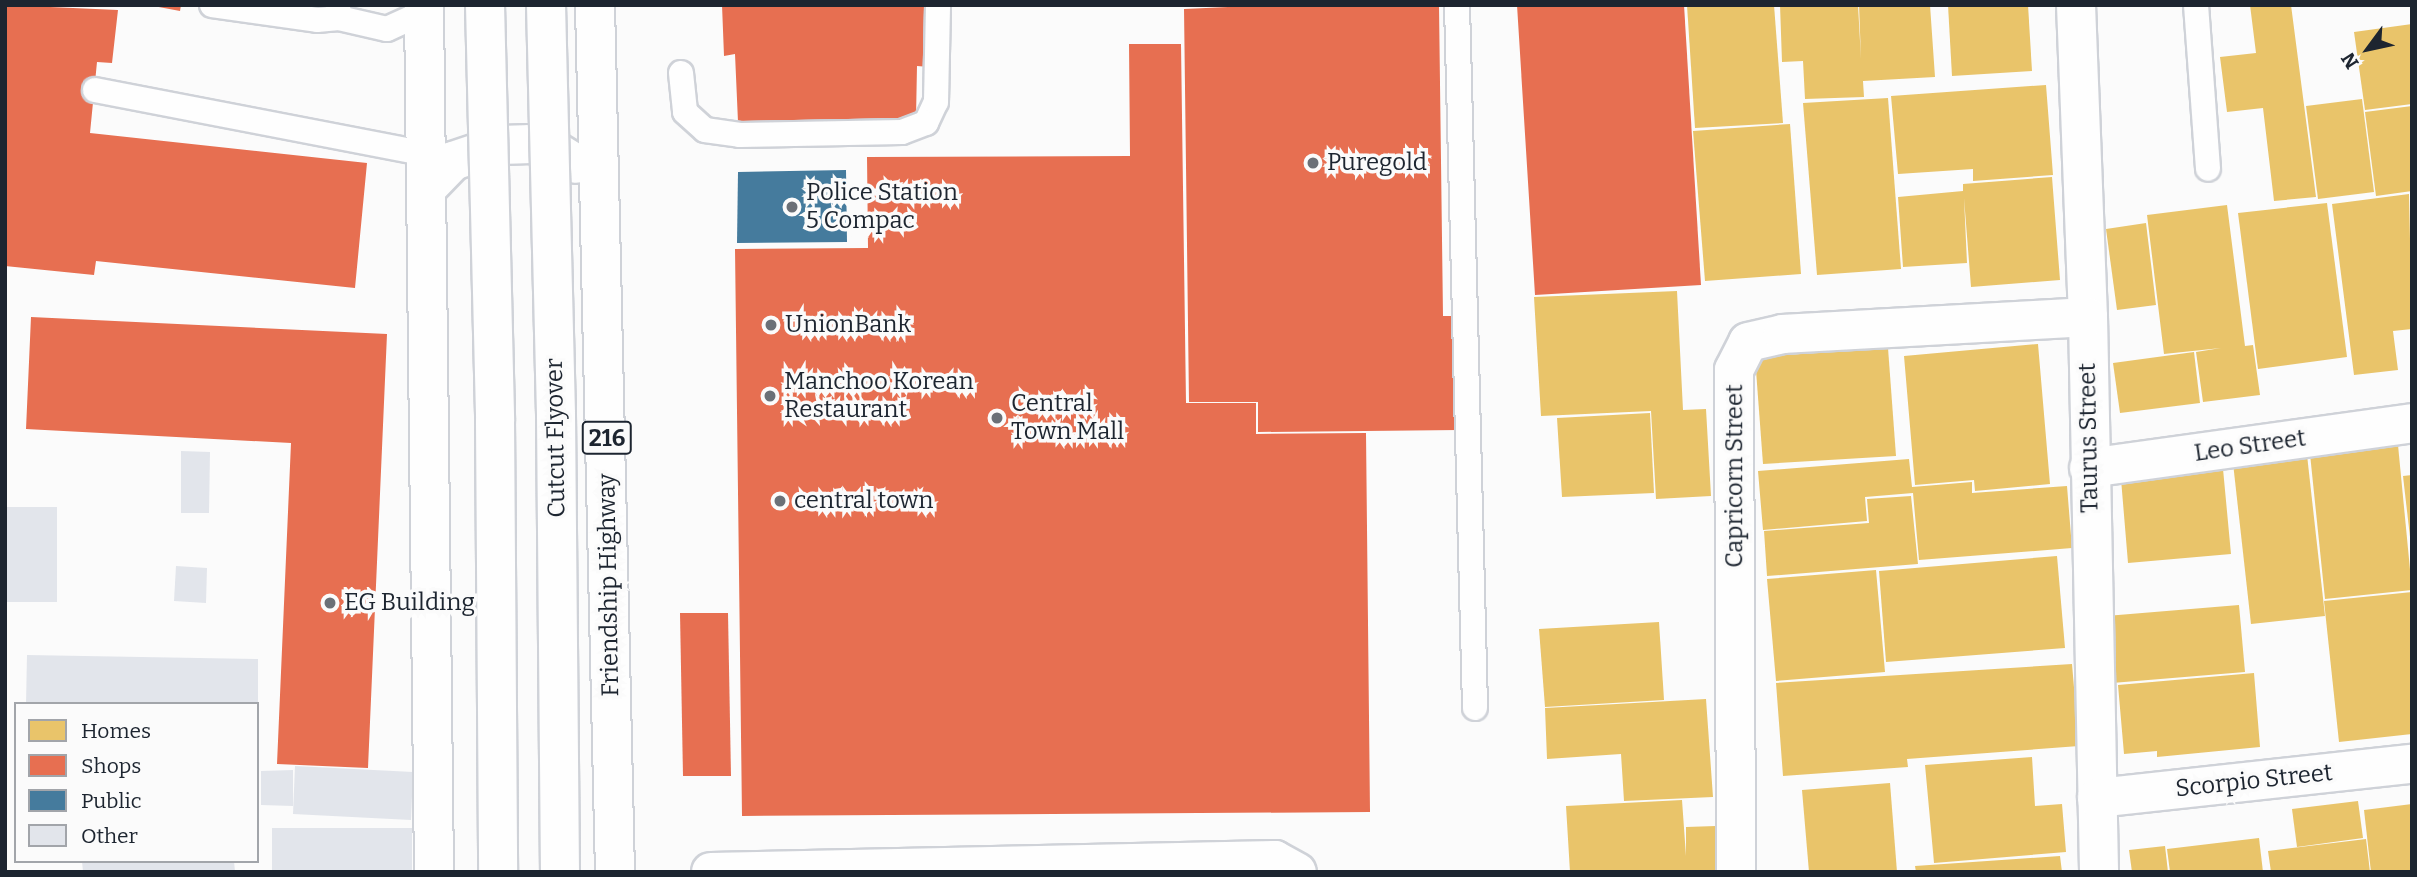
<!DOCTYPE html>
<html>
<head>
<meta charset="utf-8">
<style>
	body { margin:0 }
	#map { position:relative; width:2417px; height:877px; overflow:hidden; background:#fbfbfb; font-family:Bitter,serif }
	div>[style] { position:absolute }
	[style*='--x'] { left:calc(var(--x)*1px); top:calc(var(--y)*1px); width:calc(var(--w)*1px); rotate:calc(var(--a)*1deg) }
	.homes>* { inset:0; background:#e9c46a }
	.shops>* { inset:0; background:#e76f51 }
	.public>* { inset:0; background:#457b9d }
	.building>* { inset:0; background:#e2e5eb }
	.roads { filter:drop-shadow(2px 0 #cfd2d8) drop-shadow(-2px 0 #cfd2d8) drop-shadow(0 2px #cfd2d8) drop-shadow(0 -2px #cfd2d8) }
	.lane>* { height:24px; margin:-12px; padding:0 12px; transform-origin:12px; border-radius:12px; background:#fefefe }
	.street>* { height:38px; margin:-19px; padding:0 19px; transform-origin:19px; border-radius:19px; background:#fefefe }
	.primary>* { height:38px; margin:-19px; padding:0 19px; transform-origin:19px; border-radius:19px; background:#fefefe }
	.bridges { filter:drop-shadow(2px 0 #cfd2d8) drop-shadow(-2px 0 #cfd2d8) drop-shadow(0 2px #cfd2d8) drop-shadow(0 -2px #cfd2d8) }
	.primary-bridge>* { height:38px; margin:-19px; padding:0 19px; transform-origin:19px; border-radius:19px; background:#fefefe }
	.dots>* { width:19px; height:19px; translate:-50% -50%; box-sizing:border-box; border:4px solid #fbfbfb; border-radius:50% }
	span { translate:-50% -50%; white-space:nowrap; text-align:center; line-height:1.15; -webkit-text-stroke:7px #fbfbfb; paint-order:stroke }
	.shield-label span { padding:2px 5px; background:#fbfbfb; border:2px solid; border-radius:5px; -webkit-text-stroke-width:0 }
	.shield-label { font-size:23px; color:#1d2530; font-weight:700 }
	.poi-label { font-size:24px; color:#1d2530 }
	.left { translate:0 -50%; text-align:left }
	.street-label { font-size:24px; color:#1d2530 }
	.frame { position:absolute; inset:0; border:7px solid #1d2530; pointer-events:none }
	.legend { position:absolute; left:14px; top:702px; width:245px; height:161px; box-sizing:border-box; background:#fbfbfb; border:2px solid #a2a5aa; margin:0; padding:9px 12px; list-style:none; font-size:21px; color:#1d2530 }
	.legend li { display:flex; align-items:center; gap:14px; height:35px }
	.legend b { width:35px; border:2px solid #a2a5aa }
	.north { position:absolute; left:2333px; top:14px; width:70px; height:70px; -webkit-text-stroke:5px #fbfbfb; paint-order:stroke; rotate:237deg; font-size:19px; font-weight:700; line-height:28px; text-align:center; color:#1d2530 }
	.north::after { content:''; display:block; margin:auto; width:24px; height:32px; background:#1d2530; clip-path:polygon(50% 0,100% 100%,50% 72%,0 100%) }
</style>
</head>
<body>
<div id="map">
	<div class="homes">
		<i style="clip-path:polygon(1687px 5px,1774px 5px,1783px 123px,1695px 128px)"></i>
		<i style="clip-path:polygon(1780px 5px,1858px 5px,1861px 59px,1859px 5px,1930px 5px,1935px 77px,1863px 81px,1864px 97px,1805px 99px,1803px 61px,1782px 62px)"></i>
		<i style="clip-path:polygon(1948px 5px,2028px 5px,2032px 71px,1952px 76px)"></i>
		<i style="clip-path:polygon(2250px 5px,2291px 5px,2316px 197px,2274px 201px,2263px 108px,2227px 112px,2220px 57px,2256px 53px)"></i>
		<i style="clip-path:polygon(2412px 24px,2412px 104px,2365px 110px,2354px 32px)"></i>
		<i style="clip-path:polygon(2046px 85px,2053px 175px,1973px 181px,1973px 169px,1898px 174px,1891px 96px)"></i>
		<i style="clip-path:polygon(1888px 98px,1901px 269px,1817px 275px,1803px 103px)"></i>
		<i style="clip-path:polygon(2362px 99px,2374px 192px,2318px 199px,2306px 106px)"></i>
		<i style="clip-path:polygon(2412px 106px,2412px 191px,2376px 196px,2365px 112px)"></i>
		<i style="clip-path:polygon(1790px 124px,1801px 274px,1705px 281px,1693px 131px)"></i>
		<i style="clip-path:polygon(2052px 177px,2060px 280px,1971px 287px,1964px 198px,1967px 263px,1903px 267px,1898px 197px,1963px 191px,1963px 184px)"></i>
		<i style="clip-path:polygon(2409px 194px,2412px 329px,2393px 331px,2398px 370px,2354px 375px,2332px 204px)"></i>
		<i style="clip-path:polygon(2327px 203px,2347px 357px,2258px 369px,2238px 213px)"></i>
		<i style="clip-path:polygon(2227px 205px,2245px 346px,2253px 345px,2260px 395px,2203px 402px,2196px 352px,2221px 348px,2164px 354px,2147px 215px)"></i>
		<i style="clip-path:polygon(2146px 223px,2156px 305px,2117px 310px,2106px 229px)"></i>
		<i style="clip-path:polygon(1677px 291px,1683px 410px,1706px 409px,1711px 496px,1656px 499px,1651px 411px,1541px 416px,1534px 297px)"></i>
		<i style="clip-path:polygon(2038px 344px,2050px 484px,1975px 491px,1974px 480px,1915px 485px,1904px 356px)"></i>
		<i style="clip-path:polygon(1888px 348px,1896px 456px,1763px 464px,1755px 357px)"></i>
		<i style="clip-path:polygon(2194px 352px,2200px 403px,2120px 413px,2113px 363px)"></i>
		<i style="clip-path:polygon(1650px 413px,1654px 493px,1562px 497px,1557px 418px)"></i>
		<i style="clip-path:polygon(2398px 445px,2412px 590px,2325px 599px,2310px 454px)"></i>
		<i style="clip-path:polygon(2307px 455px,2325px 616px,2251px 624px,2233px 463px)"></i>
		<i style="clip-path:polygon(1909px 459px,1912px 487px,1972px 482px,1972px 493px,2067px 486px,2072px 548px,1919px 560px,1913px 493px,1865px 497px,1867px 521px,1763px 530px,1758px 471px)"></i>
		<i style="clip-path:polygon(2223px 469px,2231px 554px,2128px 563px,2121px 479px)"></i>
		<i style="clip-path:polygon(2412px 475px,2412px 537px,2410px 537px,2403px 476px)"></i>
		<i style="clip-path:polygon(1911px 496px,1918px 564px,1767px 576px,1764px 531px,1869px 523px,1867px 499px)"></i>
		<i style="clip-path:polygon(2057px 556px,2065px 648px,1886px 662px,1879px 571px)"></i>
		<i style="clip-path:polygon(1876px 570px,1885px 672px,1776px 681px,1767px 579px)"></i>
		<i style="clip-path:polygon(2412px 592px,2412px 734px,2339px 742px,2324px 601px)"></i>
		<i style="clip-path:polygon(2239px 605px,2245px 672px,2112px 683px,2106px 616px)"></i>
		<i style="clip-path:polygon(1659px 622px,1664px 700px,1545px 707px,1539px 629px)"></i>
		<i style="clip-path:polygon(2072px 664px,2079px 746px,1907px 759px,1908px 767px,1783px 776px,1776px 683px)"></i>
		<i style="clip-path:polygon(2254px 673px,2260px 747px,2157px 757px,2157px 751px,2124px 754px,2118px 685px)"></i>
		<i style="clip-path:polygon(1706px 699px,1713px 797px,1624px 801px,1621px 754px,1547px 759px,1545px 708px)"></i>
		<i style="clip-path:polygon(2032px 757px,2035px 806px,2062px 804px,2066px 852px,1934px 863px,1925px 765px)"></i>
		<i style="clip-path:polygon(1890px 783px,1897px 872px,1809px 872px,1802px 790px)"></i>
		<i style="clip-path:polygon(1682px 800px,1686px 856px,1686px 827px,1716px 826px,1719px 872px,1570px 872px,1566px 806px)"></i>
		<i style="clip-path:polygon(2358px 801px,2363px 838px,2297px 847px,2292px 809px)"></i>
		<i style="clip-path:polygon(2412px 804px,2412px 872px,2371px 872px,2364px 810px)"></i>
		<i style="clip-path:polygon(2259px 838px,2263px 872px,2170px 872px,2167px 849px)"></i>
		<i style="clip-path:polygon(2366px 839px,2370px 872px,2271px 872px,2268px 851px)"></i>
		<i style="clip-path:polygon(2165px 846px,2168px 872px,2132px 872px,2129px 850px)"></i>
		<i style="clip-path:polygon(2060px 856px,2062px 872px,1916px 872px,1915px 866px)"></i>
	</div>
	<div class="shops">
		<i style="clip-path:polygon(5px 5px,118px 10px,112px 63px,97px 62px,90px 133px,367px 163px,355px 288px,96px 261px,94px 275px,5px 266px)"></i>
		<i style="clip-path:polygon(148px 5px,181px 5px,180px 11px)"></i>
		<i style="clip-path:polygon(722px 5px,930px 5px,930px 67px,917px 66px,916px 118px,738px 122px,735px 54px,724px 56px)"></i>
		<i style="clip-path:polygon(1272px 5px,1439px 5px,1443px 316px,1457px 316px,1459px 430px,1258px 432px,1258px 402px,1189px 402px,1184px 9px)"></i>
		<i style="clip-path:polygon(1517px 5px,1684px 5px,1701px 285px,1535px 295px)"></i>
		<i style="clip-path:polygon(1129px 44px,1181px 44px,1186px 403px,1256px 403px,1256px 434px,1366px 433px,1370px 812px,742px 816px,735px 249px,868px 248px,867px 157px,1130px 156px)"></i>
		<i style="clip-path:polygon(31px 317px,387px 334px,368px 768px,277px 764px,291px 443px,26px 429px)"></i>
		<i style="clip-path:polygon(680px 613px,728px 613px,731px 776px,683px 776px)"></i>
	</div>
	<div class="public">
		<i style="clip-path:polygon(846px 170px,847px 242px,737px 243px,738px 172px)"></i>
	</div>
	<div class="building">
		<i style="clip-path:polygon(181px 451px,210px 452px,209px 513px,181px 513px)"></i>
		<i style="clip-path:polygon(5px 507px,57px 507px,57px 602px,5px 602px)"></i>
		<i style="clip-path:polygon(176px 566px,207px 568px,206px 603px,174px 601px)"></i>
		<i style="clip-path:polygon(27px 655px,258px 659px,258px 704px,26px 704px)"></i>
		<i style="clip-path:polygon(295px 766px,413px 772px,411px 820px,293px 814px)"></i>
		<i style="clip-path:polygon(293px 770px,293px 806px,261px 805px,261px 771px)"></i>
		<i style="clip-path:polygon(272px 828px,412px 828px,412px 872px,272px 872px)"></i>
		<i style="clip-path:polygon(82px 861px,234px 861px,235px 872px,83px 872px)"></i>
	</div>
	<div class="roads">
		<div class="lane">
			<i style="--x:212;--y:5;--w:106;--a:8.1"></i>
			<i style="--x:317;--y:20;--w:22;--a:-5"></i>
			<i style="--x:338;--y:5;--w:13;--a:86"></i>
			<i style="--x:339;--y:18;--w:49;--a:12.9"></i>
			<i style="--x:387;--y:29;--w:41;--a:-24.7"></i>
			<i style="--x:1457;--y:5;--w:703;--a:88.53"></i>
			<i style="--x:2196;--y:5;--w:164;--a:85.8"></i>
			<i style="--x:681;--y:73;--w:39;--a:84"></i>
			<i style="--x:685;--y:112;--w:27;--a:42"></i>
			<i style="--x:705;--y:130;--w:35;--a:8"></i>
			<i style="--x:740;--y:135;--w:162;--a:-1.1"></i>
			<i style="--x:902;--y:132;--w:26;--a:-21"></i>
			<i style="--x:926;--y:123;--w:23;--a:-65"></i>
			<i style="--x:936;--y:102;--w:97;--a:-88.8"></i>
			<i style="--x:95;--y:90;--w:338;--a:10.9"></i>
		</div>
		<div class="street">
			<i style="--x:2076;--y:5;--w:312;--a:87.8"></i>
			<i style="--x:2088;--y:317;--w:555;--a:88.86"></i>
			<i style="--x:2089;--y:468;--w:326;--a:-7.9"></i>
			<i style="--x:2097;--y:798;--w:317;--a:-6.2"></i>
			<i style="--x:711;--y:872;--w:564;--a:-1.22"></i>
			<i style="--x:1275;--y:860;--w:25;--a:29"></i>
			<i style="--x:1736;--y:872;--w:502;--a:-90.23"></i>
			<i style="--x:1734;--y:370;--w:31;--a:-63"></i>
			<i style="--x:1748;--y:342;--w:36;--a:-13"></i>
			<i style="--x:1783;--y:334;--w:305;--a:-3.2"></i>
		</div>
		<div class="primary">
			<i style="--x:424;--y:5;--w:867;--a:89.34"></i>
			<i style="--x:595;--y:5;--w:867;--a:88.68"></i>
			<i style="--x:426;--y:189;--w:39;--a:-46"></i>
			<i style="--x:453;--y:161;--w:51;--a:-18.4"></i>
			<i style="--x:501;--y:145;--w:30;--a:-2"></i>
			<i style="--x:531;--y:144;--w:24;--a:15"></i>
			<i style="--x:554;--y:150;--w:26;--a:32"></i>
		</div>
	</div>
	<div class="bridges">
		<div class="primary-bridge">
			<i style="--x:485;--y:5;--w:416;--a:88.6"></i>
			<i style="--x:495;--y:421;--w:451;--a:89.6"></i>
			<i style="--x:546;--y:5;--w:410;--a:88.6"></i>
			<i style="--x:556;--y:415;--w:457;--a:89.5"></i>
		</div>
	</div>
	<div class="dots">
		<i style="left:1313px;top:163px;background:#6b7077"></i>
		<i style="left:792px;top:207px;background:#6b7077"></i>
		<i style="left:771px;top:325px;background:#6b7077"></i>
		<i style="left:770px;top:396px;background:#6b7077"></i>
		<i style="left:997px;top:418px;background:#6b7077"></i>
		<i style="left:780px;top:501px;background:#6b7077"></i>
		<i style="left:330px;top:603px;background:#6b7077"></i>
	</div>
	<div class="shield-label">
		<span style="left:607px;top:438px">216</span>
	</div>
	<div class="poi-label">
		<span class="left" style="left:1327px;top:163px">Puregold</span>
		<span class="left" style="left:806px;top:207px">Police Station<br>5 Compac</span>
		<span class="left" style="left:785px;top:325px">UnionBank</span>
		<span class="left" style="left:784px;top:396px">Manchoo Korean<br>Restaurant</span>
		<span class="left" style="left:1011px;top:418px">Central<br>Town Mall</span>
		<span class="left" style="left:794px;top:501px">central town</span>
		<span class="left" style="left:344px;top:603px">EG Building</span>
	</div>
	<div class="street-label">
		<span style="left:556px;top:438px;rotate:-91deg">Cutcut Flyover</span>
		<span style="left:2089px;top:438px;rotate:-91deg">Taurus Street</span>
		<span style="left:2250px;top:446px;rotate:-8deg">Leo Street</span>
		<span style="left:1735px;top:476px;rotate:-90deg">Capricorn Street</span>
		<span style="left:609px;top:585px;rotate:-91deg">Friendship Highway</span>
		<span style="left:2254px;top:781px;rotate:-6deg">Scorpio Street</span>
	</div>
	<div class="frame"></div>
	<ul class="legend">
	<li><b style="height:19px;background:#e9c46a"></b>Homes</li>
	<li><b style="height:19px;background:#e76f51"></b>Shops</li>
	<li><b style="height:19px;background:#457b9d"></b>Public</li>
	<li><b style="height:19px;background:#e2e5eb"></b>Other</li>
	</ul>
	<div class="north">N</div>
</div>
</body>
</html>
